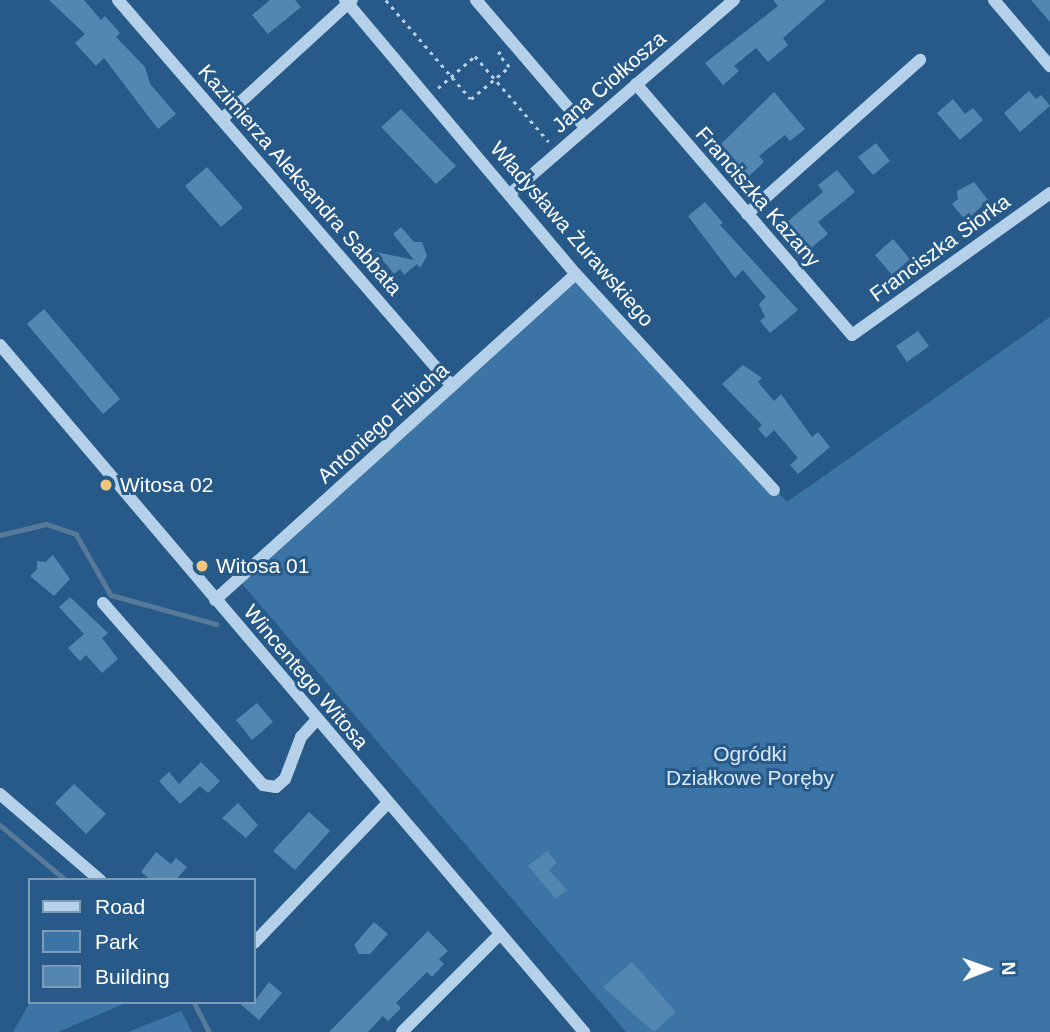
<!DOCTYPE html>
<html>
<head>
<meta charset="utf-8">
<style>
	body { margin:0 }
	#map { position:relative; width:1050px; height:1032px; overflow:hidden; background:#275a89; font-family:Arial,sans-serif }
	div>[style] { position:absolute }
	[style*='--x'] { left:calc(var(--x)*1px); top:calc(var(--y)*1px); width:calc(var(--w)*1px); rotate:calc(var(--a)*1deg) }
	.green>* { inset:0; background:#3c74a6 }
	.stream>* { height:4.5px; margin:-2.25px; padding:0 2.25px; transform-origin:2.25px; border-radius:2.25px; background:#577a9a }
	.building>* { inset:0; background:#5486b2 }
	.path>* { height:2.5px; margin-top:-1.25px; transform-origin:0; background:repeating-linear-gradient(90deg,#b4d1e9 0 3.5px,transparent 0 8.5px) }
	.minor>* { height:12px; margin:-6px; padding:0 6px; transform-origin:6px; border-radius:6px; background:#b4d1e9 }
	.dots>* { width:19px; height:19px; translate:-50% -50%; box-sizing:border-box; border:4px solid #275a89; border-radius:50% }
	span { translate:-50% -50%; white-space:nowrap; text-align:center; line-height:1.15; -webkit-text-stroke:6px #275a89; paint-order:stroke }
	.street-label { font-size:21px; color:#fff }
	.poi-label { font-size:21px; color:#fff }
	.left { translate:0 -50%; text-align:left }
	.park-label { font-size:21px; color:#d8e9f7 }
	.legend { position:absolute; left:28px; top:878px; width:228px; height:126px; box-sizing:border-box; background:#275a89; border:2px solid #7d9cb8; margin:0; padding:9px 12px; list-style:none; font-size:21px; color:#fff }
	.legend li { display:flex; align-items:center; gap:14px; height:35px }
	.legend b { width:35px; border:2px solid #7d9cb8 }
	.north { position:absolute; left:952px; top:934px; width:70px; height:70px; -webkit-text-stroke:5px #275a89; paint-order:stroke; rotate:89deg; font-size:19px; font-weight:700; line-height:28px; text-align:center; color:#fff }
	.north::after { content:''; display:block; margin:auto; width:24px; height:32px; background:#fff; clip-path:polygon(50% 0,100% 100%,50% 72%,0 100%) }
</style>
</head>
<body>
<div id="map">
	<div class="green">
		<i style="clip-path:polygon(576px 274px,787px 502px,1050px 317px,1050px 1032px,626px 1032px,238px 579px)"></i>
		<i style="clip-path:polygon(30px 1002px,128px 1002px,58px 1032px,13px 1032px)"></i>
		<i style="clip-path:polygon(181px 1011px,192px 1032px,128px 1032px)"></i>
	</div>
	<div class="stream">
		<i style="--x:0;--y:535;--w:47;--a:-13.4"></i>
		<i style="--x:46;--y:524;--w:32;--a:18"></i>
		<i style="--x:76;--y:534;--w:70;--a:60.2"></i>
		<i style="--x:111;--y:595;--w:109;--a:15.4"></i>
		<i style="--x:0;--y:825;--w:86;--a:39.8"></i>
		<i style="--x:194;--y:1002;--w:34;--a:63"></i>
	</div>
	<div class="building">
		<i style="clip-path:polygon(49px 0,84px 0,101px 20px,105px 16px,120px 33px,116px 37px,145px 67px,150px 84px,176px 114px,158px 129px,104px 58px,96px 66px,75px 43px,85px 34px)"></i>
		<i style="clip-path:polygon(270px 0,295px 0,301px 7px,268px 34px,252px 15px)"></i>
		<i style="clip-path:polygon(773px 0,826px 0,783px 38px,788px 45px,768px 62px,756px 48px,734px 66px,739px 71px,723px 85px,705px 63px,778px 6px)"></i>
		<i style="clip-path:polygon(1031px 0,1050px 0,1050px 22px)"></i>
		<i style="clip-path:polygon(1029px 91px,1036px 99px,1041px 95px,1050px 106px,1020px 132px,1004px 113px)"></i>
		<i style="clip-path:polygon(774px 92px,805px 129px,790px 141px,785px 135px,759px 156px,764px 162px,749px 176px,721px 144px)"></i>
		<i style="clip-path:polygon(953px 99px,965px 114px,973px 108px,983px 120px,960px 140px,937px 113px)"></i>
		<i style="clip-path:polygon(401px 109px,456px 166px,436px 184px,381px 127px)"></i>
		<i style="clip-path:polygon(876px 143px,890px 161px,873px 175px,858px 157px)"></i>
		<i style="clip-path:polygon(207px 167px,243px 208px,221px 227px,185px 186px)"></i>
		<i style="clip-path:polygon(837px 170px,855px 192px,818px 222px,828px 234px,806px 252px,783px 225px,823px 192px,818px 185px)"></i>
		<i style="clip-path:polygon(974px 182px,988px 200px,966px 221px,952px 204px,958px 199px,957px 191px)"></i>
		<i style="clip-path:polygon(705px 202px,723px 223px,720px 225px,798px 310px,770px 333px,760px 321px,765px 317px,759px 304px,766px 297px,743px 270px,735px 278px,688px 216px)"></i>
		<i style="clip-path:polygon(401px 227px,414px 242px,422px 242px,427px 256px,420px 268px,417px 264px,404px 275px,400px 269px,394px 274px,376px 252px,414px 260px,393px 234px)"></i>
		<i style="clip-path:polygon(893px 239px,910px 259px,892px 275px,875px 255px)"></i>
		<i style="clip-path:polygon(44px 309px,120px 399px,103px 414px,27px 324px)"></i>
		<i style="clip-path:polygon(918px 331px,929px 346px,907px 362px,896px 346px)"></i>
		<i style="clip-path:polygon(743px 365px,762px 378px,758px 382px,774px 401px,781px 394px,812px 437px,818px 432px,830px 447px,798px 474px,790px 465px,798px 458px,774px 430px,766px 438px,758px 429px,762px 425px,722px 384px)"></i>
		<i style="clip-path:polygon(53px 555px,70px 579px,54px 596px,30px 576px,37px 569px,37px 561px,45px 562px)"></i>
		<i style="clip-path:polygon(70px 597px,108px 633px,102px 638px,118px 659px,102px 673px,86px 655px,80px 661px,68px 648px,84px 634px,59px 607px)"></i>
		<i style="clip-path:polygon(257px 703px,273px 722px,252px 740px,236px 720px)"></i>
		<i style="clip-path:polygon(201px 762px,220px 781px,208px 793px,200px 786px,180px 804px,159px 781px,169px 772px,179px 784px)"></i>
		<i style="clip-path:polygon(74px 784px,106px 814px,86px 834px,55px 803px)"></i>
		<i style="clip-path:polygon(238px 803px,258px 825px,246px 838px,222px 818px)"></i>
		<i style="clip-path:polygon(309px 812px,330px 831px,295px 870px,273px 851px)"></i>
		<i style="clip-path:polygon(547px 851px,557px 863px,549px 870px,567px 890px,556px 899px,528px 866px)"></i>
		<i style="clip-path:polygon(156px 852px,171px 864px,176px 858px,187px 867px,176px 880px,151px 880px,141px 872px)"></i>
		<i style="clip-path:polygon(374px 922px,388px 934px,370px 954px,359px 954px,354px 945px)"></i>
		<i style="clip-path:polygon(428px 931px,448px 951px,439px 959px,444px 964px,432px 977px,427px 972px,396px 1003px,401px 1008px,388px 1021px,383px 1016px,368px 1032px,329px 1032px)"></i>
		<i style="clip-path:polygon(632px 962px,676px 1012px,654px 1032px,603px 987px)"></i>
		<i style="clip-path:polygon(269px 982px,282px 993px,259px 1020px,238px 1002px,254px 1002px)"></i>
	</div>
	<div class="path">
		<i style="--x:386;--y:0;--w:130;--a:49.4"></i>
		<i style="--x:471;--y:99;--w:50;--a:-40.1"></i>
		<i style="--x:509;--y:67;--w:17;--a:-130"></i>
		<i style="--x:498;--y:54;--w:4;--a:-45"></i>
		<i style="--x:438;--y:88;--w:49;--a:-40.9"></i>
		<i style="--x:475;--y:56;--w:113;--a:49.3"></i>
	</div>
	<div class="minor">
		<i style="--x:118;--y:0;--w:510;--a:49.13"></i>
		<i style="--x:345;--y:0;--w:358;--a:49.9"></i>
		<i style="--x:576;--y:274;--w:293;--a:47.5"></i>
		<i style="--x:476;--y:0;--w:167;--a:49.4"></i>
		<i style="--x:994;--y:0;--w:87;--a:49.7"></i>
		<i style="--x:636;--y:84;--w:331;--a:49.3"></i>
		<i style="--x:852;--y:335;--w:244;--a:-35.6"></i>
		<i style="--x:222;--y:119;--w:176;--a:-42.5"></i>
		<i style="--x:511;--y:193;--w:295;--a:-40.9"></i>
		<i style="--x:747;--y:214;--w:232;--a:-41.7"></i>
		<i style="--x:0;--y:345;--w:902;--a:49.63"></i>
		<i style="--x:215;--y:600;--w:486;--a:-42.1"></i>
		<i style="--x:103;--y:603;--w:242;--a:48.7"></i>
		<i style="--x:263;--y:785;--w:13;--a:9"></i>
		<i style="--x:276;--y:787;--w:12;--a:-42"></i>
		<i style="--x:285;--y:779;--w:45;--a:-69.1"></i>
		<i style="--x:301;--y:737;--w:24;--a:-48"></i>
		<i style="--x:0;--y:794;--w:132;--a:40.7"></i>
		<i style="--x:254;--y:943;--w:194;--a:-46.3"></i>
		<i style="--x:402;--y:1032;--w:139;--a:-45"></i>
	</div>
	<div class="dots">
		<i style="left:106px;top:485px;background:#f2c57a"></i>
		<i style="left:202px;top:566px;background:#f2c57a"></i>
	</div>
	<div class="street-label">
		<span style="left:609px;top:82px;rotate:-41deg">Jana Ciołkosza</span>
		<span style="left:300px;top:180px;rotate:49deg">Kazimierza Aleksandra Sabbata</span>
		<span style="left:758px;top:197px;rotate:49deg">Franciszka Kazany</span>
		<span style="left:572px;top:234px;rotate:49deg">Władysława Żurawskiego</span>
		<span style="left:940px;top:248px;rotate:-36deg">Franciszka Siorka</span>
		<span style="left:383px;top:423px;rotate:-42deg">Antoniego Fibicha</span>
		<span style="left:306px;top:677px;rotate:50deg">Wincentego Witosa</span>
	</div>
	<div class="poi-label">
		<span class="left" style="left:120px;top:485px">Witosa 02</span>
		<span class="left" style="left:216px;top:566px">Witosa 01</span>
	</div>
	<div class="park-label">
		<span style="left:750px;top:766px">Ogródki<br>Działkowe Poręby</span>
	</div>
	<ul class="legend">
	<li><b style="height:9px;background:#b4d1e9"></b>Road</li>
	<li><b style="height:19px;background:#3c74a6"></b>Park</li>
	<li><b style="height:19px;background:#5486b2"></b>Building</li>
	</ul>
	<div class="north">N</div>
</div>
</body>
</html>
